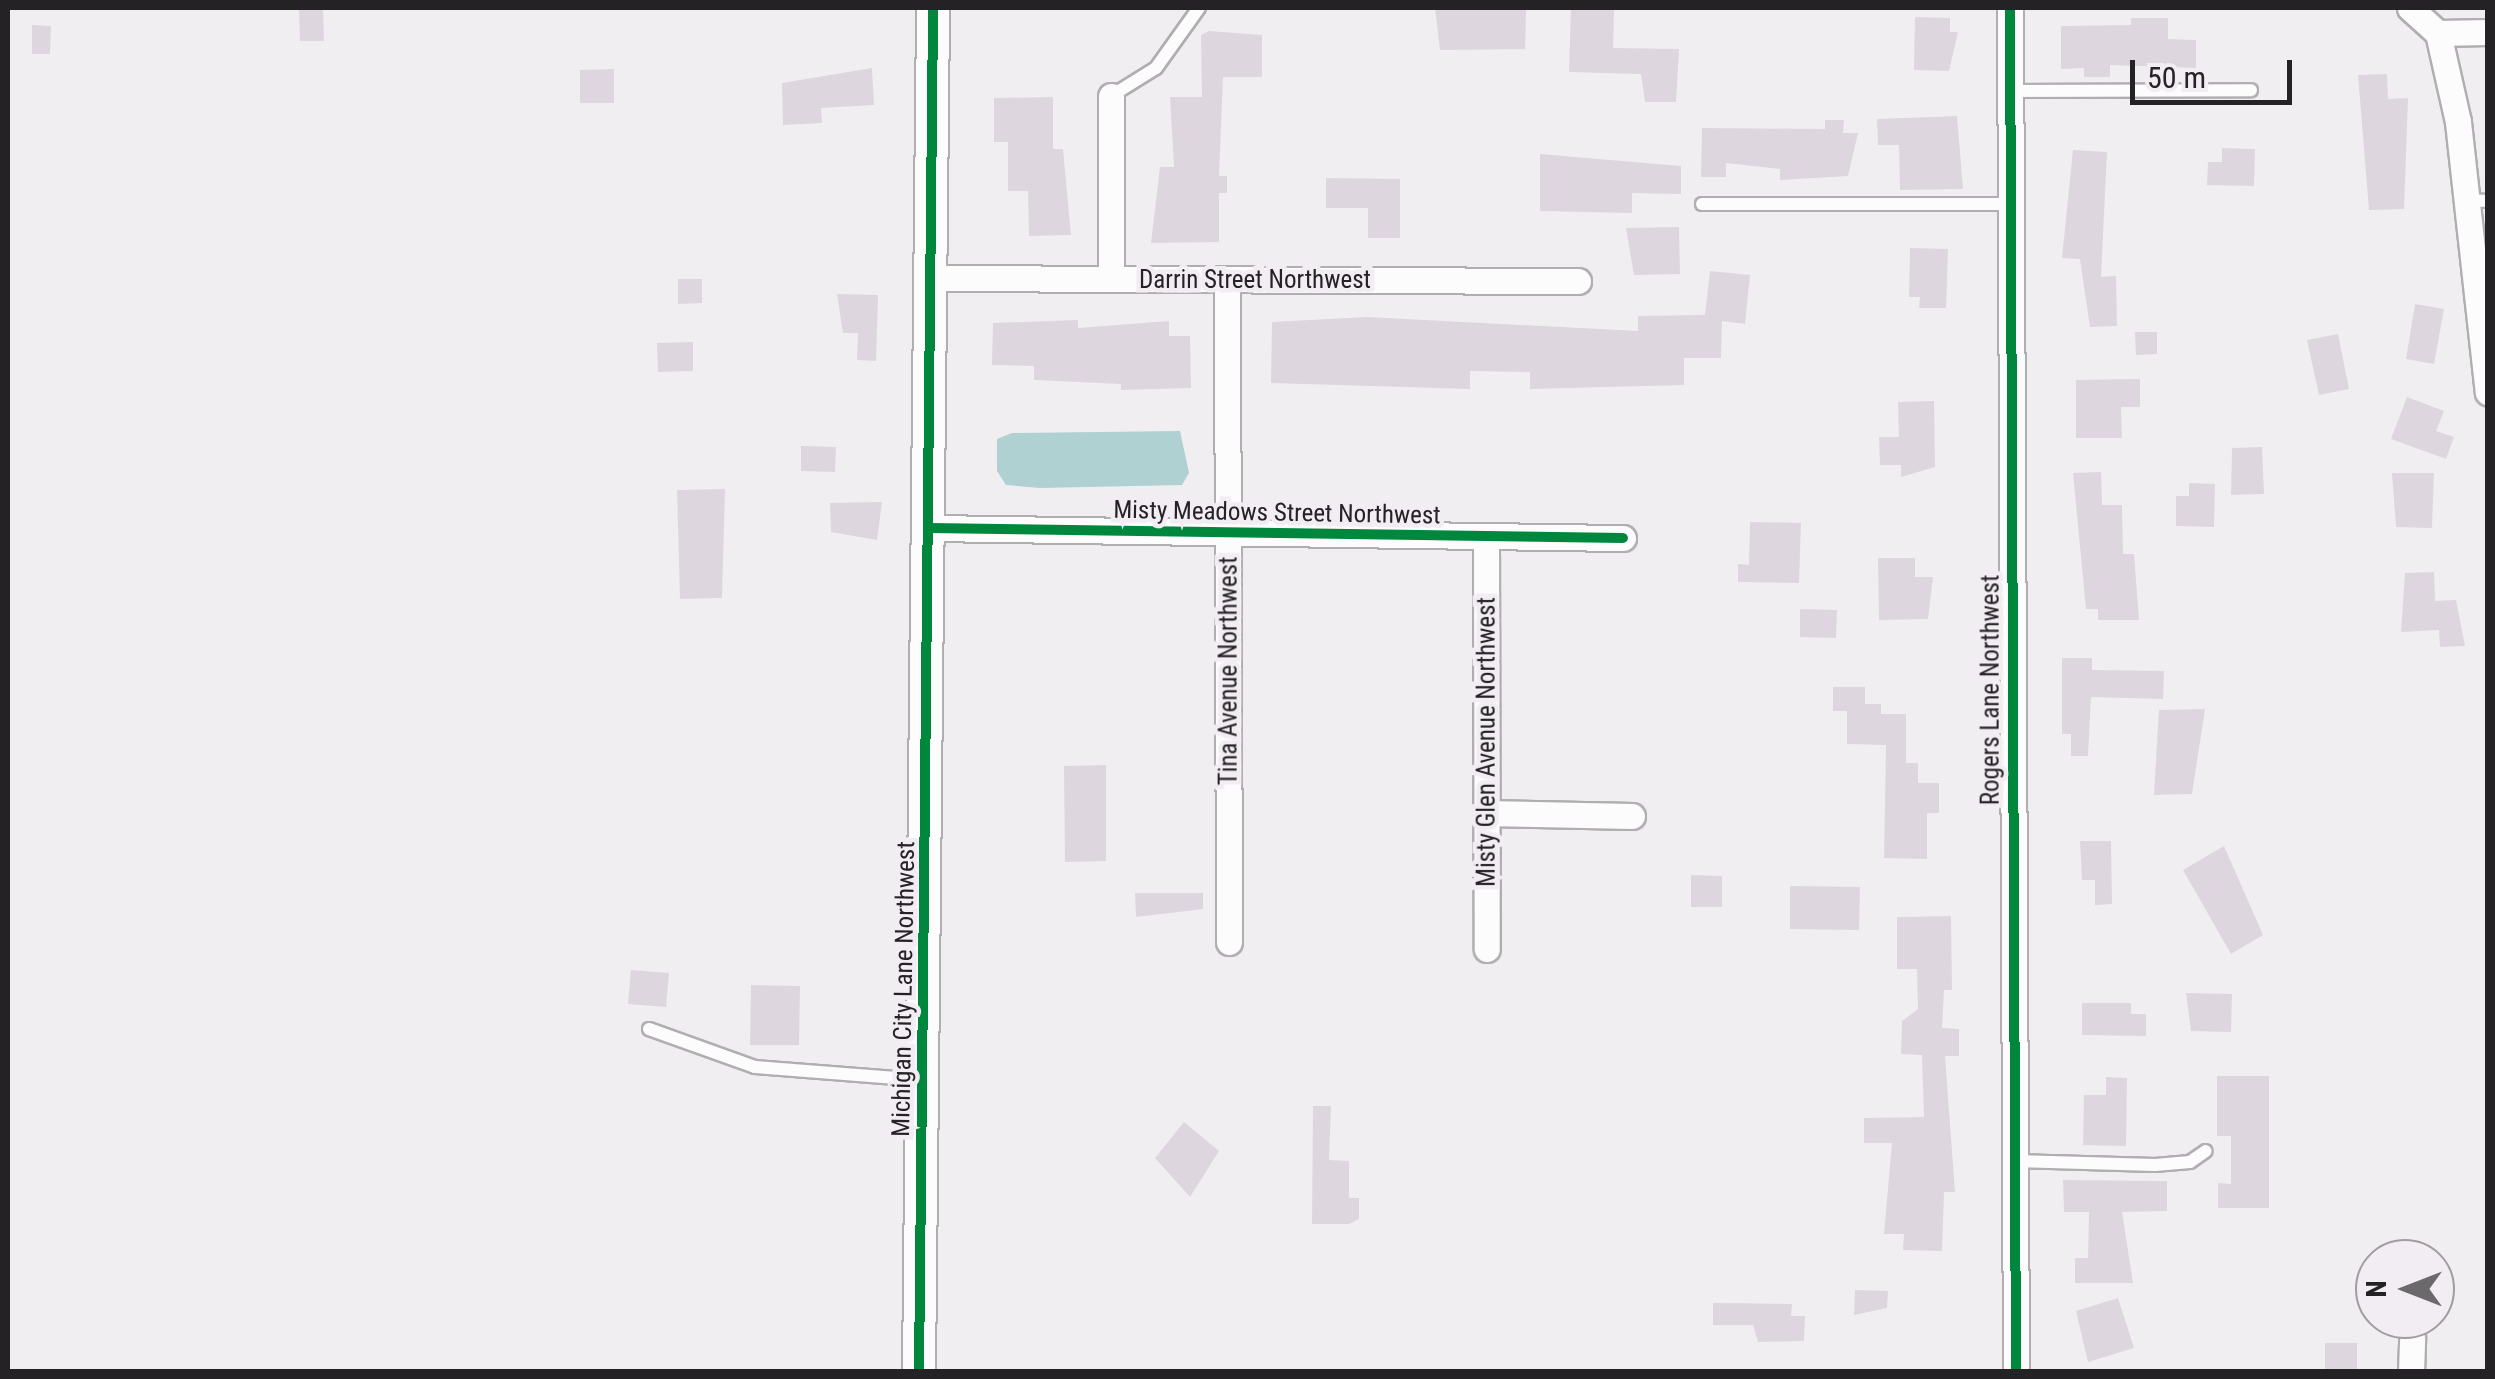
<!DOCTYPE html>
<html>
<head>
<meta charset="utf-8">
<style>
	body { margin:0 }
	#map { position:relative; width:2495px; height:1379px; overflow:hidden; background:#f1eef2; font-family:"Roboto Condensed",sans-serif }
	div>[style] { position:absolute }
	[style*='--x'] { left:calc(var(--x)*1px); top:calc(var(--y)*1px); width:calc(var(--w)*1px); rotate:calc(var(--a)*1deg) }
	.water>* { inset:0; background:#afd1d2 }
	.building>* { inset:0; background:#ddd6de }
	.roads { filter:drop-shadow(2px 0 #b0aeb0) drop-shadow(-2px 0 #b0aeb0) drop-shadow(0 2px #b0aeb0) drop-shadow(0 -2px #b0aeb0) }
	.service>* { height:12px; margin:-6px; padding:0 6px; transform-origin:6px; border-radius:6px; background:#fdfcfd }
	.minor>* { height:25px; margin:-12.5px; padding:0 12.5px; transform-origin:12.5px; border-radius:12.5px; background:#fdfcfd }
	.tertiary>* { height:32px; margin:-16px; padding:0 16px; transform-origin:16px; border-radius:16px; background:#fdfcfd }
	.cycleway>* { height:10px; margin:-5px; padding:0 5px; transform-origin:5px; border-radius:5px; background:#00873e }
	span { translate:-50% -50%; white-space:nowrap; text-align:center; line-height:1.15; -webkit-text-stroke:9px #f2edf3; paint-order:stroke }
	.street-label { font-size:25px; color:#242224 }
	.frame { position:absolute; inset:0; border:10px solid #242224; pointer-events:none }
	.north { position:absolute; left:2355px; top:1239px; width:100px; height:100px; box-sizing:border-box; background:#f2edf3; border:2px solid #a09ca0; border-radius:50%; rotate:270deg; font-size:28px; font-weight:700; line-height:40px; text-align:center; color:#242224 }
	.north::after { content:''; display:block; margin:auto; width:35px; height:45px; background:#6c696c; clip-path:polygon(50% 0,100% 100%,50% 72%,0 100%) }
	.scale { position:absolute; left:2130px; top:60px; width:162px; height:45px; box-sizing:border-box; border:5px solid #242224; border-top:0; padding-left:12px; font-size:30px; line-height:35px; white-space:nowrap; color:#242224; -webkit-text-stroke:8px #f2edf3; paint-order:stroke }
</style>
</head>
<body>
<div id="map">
	<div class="water">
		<i style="clip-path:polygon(1180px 431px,1189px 473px,1182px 485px,1040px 488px,1006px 485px,997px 471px,997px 439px,1012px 433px)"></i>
	</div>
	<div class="building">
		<i style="clip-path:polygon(299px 8px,323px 8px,324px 41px,300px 41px)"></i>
		<i style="clip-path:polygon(1435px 8px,1526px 10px,1525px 49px,1440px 50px)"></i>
		<i style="clip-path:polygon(1571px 8px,1614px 8px,1613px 48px,1679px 49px,1676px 102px,1645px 102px,1641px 74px,1569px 72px)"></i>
		<i style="clip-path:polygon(1915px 17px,1950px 18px,1950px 32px,1958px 32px,1949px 71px,1914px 70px)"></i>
		<i style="clip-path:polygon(2131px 18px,2168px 18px,2168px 39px,2196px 40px,2196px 68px,2110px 65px,2110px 77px,2084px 77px,2084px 68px,2061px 69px,2061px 26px,2131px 25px)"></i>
		<i style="clip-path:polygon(32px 25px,51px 26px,50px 54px,32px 54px)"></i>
		<i style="clip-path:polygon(1209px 31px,1262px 35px,1262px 77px,1223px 77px,1219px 176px,1227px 176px,1227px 193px,1219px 193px,1219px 242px,1151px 243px,1160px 167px,1174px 167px,1170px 97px,1202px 97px,1201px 35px)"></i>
		<i style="clip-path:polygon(872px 68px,874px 105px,821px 108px,822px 123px,783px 125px,782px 83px)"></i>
		<i style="clip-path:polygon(614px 69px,614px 103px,580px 103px,580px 70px)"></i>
		<i style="clip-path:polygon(2387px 74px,2388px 99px,2408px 98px,2404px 209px,2369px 210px,2358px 75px)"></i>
		<i style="clip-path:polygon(1053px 97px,1053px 149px,1063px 149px,1071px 235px,1029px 236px,1028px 191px,1008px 191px,1008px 142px,994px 142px,994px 98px)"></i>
		<i style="clip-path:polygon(1957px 116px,1963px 189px,1900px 190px,1899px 145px,1878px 145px,1877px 119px)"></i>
		<i style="clip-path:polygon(1825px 120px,1844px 120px,1843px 133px,1858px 133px,1848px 176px,1780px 180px,1780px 169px,1726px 163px,1726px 177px,1701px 177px,1702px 128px,1825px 129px)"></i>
		<i style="clip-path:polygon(2222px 148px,2255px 149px,2254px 186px,2207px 185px,2208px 162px,2222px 162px)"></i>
		<i style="clip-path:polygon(2073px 150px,2107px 152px,2101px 277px,2116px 276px,2117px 326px,2090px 327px,2080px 259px,2062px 258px)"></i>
		<i style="clip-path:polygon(1540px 154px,1681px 166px,1681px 194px,1632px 193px,1632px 213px,1540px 211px)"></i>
		<i style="clip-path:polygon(1326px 178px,1400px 179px,1400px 238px,1368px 238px,1368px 208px,1326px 208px)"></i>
		<i style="clip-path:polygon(1679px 227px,1680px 274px,1634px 275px,1626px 228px)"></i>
		<i style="clip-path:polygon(1910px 248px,1948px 249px,1946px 308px,1919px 308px,1920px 297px,1909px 297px)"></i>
		<i style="clip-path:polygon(1710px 271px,1750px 275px,1745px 324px,1722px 321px,1721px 358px,1684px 358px,1684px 385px,1530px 389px,1530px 372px,1470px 371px,1470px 389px,1271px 383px,1272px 322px,1367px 317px,1638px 331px,1638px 316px,1705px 315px)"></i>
		<i style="clip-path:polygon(678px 279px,702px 279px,702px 303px,678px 304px)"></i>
		<i style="clip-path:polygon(837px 294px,878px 295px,876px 361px,857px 360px,858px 333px,843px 333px)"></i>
		<i style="clip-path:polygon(2415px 304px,2444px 309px,2434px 364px,2406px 359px)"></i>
		<i style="clip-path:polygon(1078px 320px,1078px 328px,1169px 321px,1169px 336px,1190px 336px,1191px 388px,1121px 390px,1121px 384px,1034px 380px,1034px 366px,992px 365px,993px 323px)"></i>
		<i style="clip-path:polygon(2135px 332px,2157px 332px,2157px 354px,2136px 355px)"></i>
		<i style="clip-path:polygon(2338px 334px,2349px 389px,2319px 395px,2307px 340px)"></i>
		<i style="clip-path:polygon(693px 342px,693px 371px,658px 372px,657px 343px)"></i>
		<i style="clip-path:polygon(2140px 379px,2140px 407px,2121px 407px,2122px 438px,2076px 438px,2076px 380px)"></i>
		<i style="clip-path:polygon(2407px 397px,2444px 411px,2436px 431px,2454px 437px,2446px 459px,2391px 439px)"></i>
		<i style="clip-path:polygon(1934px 401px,1935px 467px,1901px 477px,1901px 465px,1880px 465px,1879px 437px,1899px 437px,1898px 402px)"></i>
		<i style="clip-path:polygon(801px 446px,836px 447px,835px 472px,801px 471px)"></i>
		<i style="clip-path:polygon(2262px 447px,2264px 494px,2231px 495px,2232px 448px)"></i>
		<i style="clip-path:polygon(2101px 472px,2102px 505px,2122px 505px,2123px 554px,2134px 554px,2139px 620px,2098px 620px,2098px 609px,2086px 609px,2073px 473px)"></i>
		<i style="clip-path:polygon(2392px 473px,2434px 473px,2432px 528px,2396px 527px)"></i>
		<i style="clip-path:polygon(2189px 483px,2215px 484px,2214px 527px,2176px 526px,2176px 496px,2189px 496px)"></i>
		<i style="clip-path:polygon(725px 489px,722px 598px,680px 599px,677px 490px)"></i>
		<i style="clip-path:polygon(882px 502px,877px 540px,831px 532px,830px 503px)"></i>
		<i style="clip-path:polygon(1750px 522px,1801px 523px,1799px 583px,1738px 582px,1738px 564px,1749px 565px)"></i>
		<i style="clip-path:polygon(1878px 558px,1915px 558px,1915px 577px,1933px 577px,1928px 619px,1879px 620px)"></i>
		<i style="clip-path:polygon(2434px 572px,2435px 601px,2456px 600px,2465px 646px,2440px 647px,2439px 630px,2401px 632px,2405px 573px)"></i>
		<i style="clip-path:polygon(1800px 609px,1837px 610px,1836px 638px,1800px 637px)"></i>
		<i style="clip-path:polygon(2062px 658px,2092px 658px,2092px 670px,2164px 671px,2163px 699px,2091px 697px,2088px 756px,2071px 756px,2071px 734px,2062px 734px)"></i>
		<i style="clip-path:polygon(1833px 687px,1865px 687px,1865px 704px,1881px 704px,1881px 714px,1906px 714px,1906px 763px,1918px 763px,1918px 783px,1939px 783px,1939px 813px,1927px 813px,1927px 859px,1884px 858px,1886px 745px,1847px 744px,1847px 711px,1833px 711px)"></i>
		<i style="clip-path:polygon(2205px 709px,2192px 794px,2154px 795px,2159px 710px)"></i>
		<i style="clip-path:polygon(1106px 765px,1106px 861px,1065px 862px,1064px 766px)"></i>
		<i style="clip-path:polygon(2080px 841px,2111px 841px,2112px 904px,2095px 905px,2095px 880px,2082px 880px)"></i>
		<i style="clip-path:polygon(2224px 846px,2263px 935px,2231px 954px,2183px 870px)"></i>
		<i style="clip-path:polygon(1691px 875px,1722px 876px,1722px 907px,1691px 907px)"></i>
		<i style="clip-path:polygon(1790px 886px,1860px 887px,1859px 930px,1790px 929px)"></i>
		<i style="clip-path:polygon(1135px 893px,1203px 893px,1203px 909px,1136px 917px)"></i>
		<i style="clip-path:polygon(1951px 916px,1952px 990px,1944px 990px,1942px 1028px,1959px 1029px,1959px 1056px,1945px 1056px,1955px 1192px,1944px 1192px,1942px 1251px,1903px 1250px,1904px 1234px,1884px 1234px,1892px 1143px,1864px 1143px,1864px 1118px,1924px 1117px,1922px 1055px,1901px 1054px,1902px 1021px,1918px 1009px,1917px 969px,1897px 969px,1897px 917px)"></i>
		<i style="clip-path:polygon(631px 970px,669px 973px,666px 1007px,628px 1004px)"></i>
		<i style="clip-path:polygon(751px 985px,800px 986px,799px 1045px,750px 1045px)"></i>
		<i style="clip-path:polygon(2186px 993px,2232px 994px,2231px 1032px,2191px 1031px)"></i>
		<i style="clip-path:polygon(2082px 1003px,2131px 1003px,2131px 1014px,2146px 1014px,2146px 1036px,2082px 1035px)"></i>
		<i style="clip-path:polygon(2217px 1076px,2269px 1076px,2269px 1208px,2218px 1208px,2218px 1183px,2231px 1184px,2231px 1136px,2217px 1136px)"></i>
		<i style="clip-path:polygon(2106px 1077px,2127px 1078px,2126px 1146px,2083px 1145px,2084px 1095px,2106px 1095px)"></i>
		<i style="clip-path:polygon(1313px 1106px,1331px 1106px,1329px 1160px,1349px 1161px,1349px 1198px,1359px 1198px,1359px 1219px,1349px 1224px,1312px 1224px)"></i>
		<i style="clip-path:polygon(1184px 1122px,1219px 1151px,1190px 1197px,1155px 1158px)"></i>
		<i style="clip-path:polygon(2063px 1180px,2167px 1181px,2167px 1211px,2122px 1212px,2133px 1283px,2075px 1283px,2075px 1258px,2088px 1258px,2089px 1212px,2064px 1212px)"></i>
		<i style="clip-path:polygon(1855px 1290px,1888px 1291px,1887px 1308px,1854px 1315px)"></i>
		<i style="clip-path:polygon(2118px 1298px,2134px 1348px,2088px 1362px,2076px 1311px)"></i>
		<i style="clip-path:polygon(1713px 1303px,1792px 1304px,1791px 1316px,1805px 1316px,1804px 1341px,1758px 1342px,1753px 1325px,1713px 1325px)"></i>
		<i style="clip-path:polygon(2325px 1343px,2357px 1343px,2357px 1372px,2325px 1372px)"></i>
	</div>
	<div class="roads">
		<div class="service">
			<i style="--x:2010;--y:91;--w:241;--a:-0.2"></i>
			<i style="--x:1111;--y:96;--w:53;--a:-31.9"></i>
			<i style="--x:1156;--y:68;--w:74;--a:-54.4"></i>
			<i style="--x:2467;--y:200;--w:21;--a:3"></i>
			<i style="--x:1702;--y:204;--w:309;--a:0"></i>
			<i style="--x:649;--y:1029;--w:113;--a:19.7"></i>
			<i style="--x:755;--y:1067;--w:167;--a:4.5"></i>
			<i style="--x:2015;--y:1161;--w:140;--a:1.6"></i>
			<i style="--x:2155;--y:1165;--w:35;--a:-5"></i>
			<i style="--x:2190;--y:1162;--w:19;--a:-35"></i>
		</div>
		<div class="minor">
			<i style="--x:2010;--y:8;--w:1364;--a:89.75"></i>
			<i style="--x:2410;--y:8;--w:38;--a:42"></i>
			<i style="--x:2438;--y:33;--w:50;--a:-1.1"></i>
			<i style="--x:2438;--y:33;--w:91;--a:77.3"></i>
			<i style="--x:2458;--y:122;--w:272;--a:83.7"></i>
			<i style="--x:1111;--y:96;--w:183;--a:90"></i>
			<i style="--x:933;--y:278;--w:645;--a:0.27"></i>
			<i style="--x:1227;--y:280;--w:662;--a:89.83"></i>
			<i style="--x:930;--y:528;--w:693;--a:0.83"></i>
			<i style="--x:1486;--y:536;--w:413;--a:89.9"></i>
			<i style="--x:1487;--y:813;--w:145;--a:1.2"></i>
			<i style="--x:2411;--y:1372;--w:34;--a:-88"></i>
		</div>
		<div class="tertiary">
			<i style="--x:919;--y:1372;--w:1364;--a:-89.41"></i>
		</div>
	</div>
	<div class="cycleway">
		<i style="--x:2010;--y:8;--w:1364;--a:89.75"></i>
		<i style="--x:930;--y:528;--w:693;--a:0.83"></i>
		<i style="--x:919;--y:1372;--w:1364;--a:-89.41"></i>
	</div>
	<div class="street-label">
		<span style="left:1255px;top:280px">Darrin Street Northwest</span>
		<span style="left:1277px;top:513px;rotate:1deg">Misty Meadows Street Northwest</span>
		<span style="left:1229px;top:671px;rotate:-90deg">Tina Avenue Northwest</span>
		<span style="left:1991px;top:690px;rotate:-90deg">Rogers Lane Northwest</span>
		<span style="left:1487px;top:742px;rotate:-90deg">Misty Glen Avenue Northwest</span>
		<span style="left:904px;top:989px;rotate:-89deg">Michigan City Lane Northwest</span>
	</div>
	<div class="frame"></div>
	<div class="north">N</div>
	<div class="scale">50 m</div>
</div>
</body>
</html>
